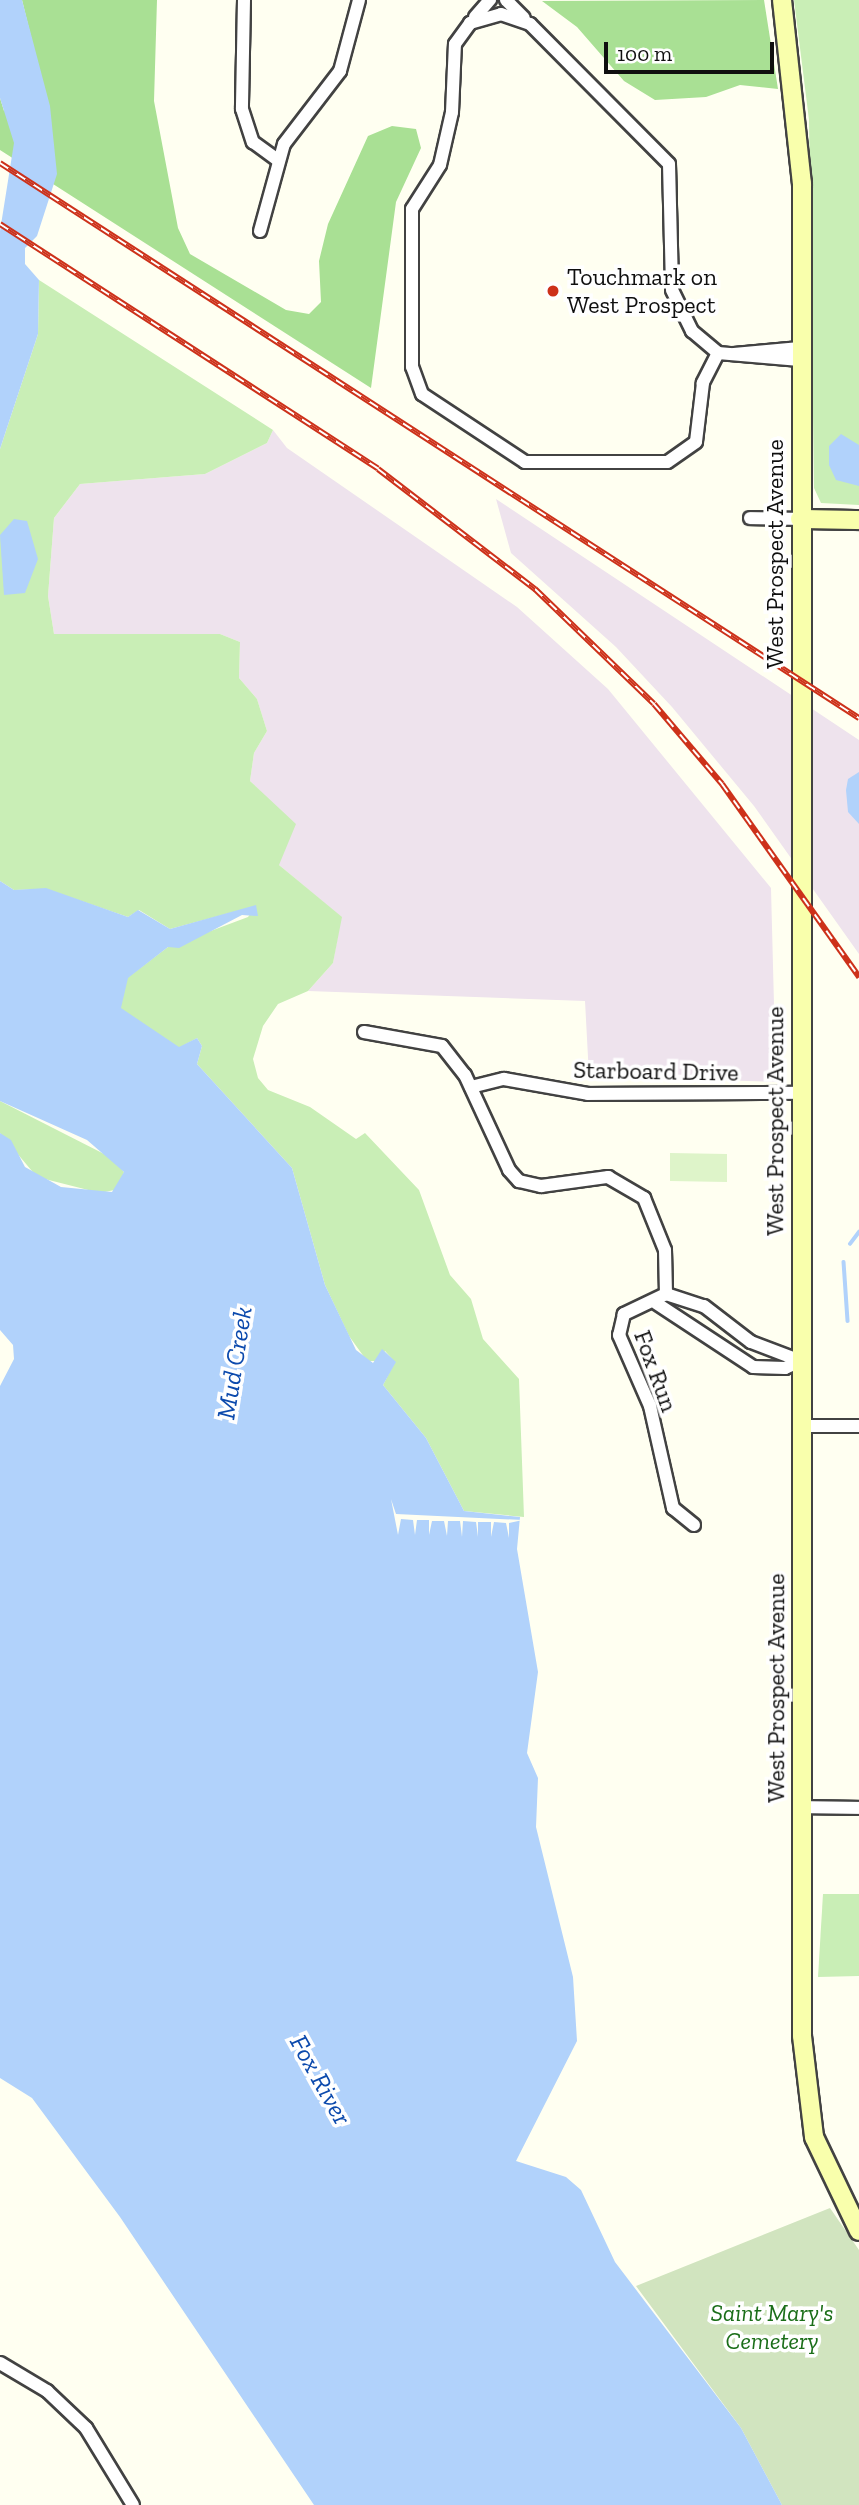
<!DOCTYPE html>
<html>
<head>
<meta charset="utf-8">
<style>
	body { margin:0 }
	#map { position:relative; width:859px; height:2505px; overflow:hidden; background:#fffff1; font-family:"Zilla Slab",serif }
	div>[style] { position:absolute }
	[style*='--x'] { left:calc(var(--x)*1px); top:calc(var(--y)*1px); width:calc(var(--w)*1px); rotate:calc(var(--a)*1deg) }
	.industrial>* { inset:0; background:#eee3ed }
	.green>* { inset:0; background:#c9eeb6 }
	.forest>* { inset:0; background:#a9e094 }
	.cemetery>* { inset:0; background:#d1e4bf }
	.pitch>* { inset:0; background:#def4c9 }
	.water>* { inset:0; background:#b1d2fb }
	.pier>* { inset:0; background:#fffff1 }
	.stream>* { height:3.5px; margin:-1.75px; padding:0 1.75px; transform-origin:1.75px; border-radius:1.75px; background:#b1d2fb }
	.roads { filter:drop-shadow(2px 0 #424242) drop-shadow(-2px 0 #424242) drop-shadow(0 2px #424242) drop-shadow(0 -2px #424242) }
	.street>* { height:12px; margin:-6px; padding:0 6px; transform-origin:6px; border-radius:6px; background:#fff }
	.secondary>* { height:18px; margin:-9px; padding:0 9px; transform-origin:9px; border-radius:9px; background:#f9ffac }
	.rail>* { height:6px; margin-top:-3px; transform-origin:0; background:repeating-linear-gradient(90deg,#fff 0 10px,#cd311a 0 20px); box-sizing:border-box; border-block:2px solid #cd311a }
	.dots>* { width:19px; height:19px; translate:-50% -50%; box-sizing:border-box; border:4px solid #fff; border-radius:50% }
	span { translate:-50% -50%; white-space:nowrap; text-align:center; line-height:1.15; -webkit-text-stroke:7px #fff; paint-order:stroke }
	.poi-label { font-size:24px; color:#0f0f0f }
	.left { translate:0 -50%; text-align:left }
	.street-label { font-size:24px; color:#0f0f0f }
	.park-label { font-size:24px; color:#1b6e19; font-style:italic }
	.water-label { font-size:26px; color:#0c4aad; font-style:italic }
	.scale { position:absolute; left:604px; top:42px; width:170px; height:32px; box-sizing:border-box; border:4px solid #0f0f0f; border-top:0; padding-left:9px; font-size:21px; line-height:24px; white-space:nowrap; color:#0f0f0f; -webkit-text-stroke:5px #fff; paint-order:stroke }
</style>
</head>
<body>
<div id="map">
	<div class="industrial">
		<i style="clip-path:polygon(273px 430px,287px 448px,517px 607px,608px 689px,771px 888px,776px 1082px,589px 1076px,585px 1001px,308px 991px,333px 963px,341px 917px,279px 865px,270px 801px,250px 781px,254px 753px,267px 731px,257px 699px,239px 678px,240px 642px,220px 634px,54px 634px,48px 596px,54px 518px,80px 484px,205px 474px,267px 443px)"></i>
		<i style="clip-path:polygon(496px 499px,859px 740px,859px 954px,754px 806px,672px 707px,616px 647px,511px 553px)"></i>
	</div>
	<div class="green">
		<i style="clip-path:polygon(794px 0,859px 0,859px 505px,821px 503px,814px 488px,809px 120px)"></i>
		<i style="clip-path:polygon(39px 280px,273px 430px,267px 443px,205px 474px,80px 484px,54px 518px,48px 596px,54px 634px,220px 634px,240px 642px,239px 678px,257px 699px,267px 731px,254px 753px,250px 781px,296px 824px,279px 865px,342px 917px,333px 963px,308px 991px,278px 1004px,263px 1026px,253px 1059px,258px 1078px,268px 1090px,310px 1107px,356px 1139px,365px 1133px,419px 1190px,450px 1275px,471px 1299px,483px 1339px,519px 1379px,524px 1517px,464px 1511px,426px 1438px,383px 1385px,395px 1362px,385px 1351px,377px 1361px,367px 1361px,349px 1336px,325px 1285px,292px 1168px,197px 1064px,202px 1046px,197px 1038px,179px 1048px,120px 1009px,127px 978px,168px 947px,248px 917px,256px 906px,170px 929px,139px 910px,128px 917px,46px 889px,14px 890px,0 881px,0 449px,38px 334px)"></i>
		<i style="clip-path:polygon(0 1101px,112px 1158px,124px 1172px,119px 1189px,100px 1193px,37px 1177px,0 1133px)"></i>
		<i style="clip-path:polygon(823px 1894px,859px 1894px,859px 1976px,818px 1977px)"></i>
	</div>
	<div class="forest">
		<i style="clip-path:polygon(22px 0,157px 0,154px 101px,178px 228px,190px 254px,286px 310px,309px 314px,321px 302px,319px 261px,328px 224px,368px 136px,392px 126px,416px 129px,421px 148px,396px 202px,371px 388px,0 150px,0 98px,4px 111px,33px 45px)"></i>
		<i style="clip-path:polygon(764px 0,778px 89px,740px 85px,706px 97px,655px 100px,624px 81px,577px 27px,542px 1px)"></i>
	</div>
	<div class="cemetery">
		<i style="clip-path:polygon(830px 2208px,859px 2250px,859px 2505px,782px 2505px,741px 2428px,636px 2286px)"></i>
	</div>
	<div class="pitch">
		<i style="clip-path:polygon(670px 1153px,727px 1154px,727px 1182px,670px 1181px)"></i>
	</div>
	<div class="water">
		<i style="clip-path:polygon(0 0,22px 0,50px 106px,57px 174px,37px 236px,25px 248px,25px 264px,39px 280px,38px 334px,0 449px,0 231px,14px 143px,0 98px)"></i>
		<i style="clip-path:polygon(841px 434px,859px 445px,859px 486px,836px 480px,829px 465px,829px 446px)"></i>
		<i style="clip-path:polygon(14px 519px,27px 521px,38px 559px,25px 593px,4px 595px,0 535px)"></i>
		<i style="clip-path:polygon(859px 772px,859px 824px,848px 812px,846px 790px,848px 779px)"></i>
		<i style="clip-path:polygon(0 881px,14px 890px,46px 888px,128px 917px,138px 910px,170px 929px,256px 905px,258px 916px,242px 915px,179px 948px,168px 947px,128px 978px,121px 1008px,179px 1047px,197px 1038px,202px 1046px,197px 1064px,292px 1168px,325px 1285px,356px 1350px,373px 1363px,382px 1349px,396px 1362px,383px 1385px,426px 1438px,464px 1511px,520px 1517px,517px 1549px,538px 1672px,527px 1753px,538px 1778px,536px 1827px,573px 1977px,577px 2041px,516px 2161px,566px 2177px,581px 2190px,615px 2262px,741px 2428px,782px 2505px,314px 2505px,120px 2217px,32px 2098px,0 2078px,0 1386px,14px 1359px,13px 1345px,0 1330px,0 1133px,11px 1140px,25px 1167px,61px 1187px,112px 1192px,124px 1172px,87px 1140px,0 1101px)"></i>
	</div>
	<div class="pier">
		<i style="clip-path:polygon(391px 1499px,396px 1514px,523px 1520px,509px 1523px,509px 1538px,506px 1523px,494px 1522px,491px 1537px,491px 1522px,478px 1522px,478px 1537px,476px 1522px,463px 1521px,462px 1537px,460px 1521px,448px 1521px,447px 1536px,444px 1521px,432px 1521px,429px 1535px,429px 1520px,417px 1520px,415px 1535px,413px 1520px,401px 1519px,398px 1535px)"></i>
	</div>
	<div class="stream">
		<i style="--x:850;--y:1244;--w:15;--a:-53"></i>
		<i style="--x:844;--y:1262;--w:59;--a:86.1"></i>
	</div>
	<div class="roads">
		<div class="street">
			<i style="--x:244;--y:0;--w:109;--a:91.1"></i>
			<i style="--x:242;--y:109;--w:35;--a:72"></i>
			<i style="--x:253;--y:142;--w:32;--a:36"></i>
			<i style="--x:506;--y:0;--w:25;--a:45"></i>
			<i style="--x:475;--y:17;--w:23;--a:-49"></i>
			<i style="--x:260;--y:231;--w:90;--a:-74.6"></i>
			<i style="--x:284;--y:144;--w:92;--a:-52.5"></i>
			<i style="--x:340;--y:71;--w:73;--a:-75"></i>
			<i style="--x:718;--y:353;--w:34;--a:117"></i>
			<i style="--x:703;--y:383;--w:59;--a:96.8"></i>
			<i style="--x:696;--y:442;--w:35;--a:145"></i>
			<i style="--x:667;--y:462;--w:142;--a:180"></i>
			<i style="--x:525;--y:462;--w:123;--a:-146.6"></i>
			<i style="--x:422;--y:394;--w:29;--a:-110"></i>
			<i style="--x:412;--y:367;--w:158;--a:-90"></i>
			<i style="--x:412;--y:209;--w:52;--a:-57.5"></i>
			<i style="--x:440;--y:165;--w:54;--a:-77.2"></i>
			<i style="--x:452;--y:112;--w:68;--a:-87.5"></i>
			<i style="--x:455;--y:44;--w:26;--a:-54"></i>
			<i style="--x:470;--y:23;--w:32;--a:-16"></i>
			<i style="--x:501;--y:14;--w:31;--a:19"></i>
			<i style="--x:530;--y:24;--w:197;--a:45.2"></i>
			<i style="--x:669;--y:164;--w:126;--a:88.6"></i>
			<i style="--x:672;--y:290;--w:46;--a:64"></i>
			<i style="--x:692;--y:331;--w:34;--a:40"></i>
			<i style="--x:718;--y:353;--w:82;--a:4.9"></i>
			<i style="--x:734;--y:354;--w:66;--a:-5.2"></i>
			<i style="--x:750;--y:518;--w:50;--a:1.1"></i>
			<i style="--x:364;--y:1032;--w:79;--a:10.2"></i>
			<i style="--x:442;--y:1046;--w:37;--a:52"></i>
			<i style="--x:465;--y:1075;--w:105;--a:65.1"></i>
			<i style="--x:509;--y:1170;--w:15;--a:48"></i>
			<i style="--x:519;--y:1181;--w:23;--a:13"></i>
			<i style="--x:541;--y:1186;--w:68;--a:-7.7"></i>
			<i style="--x:608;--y:1177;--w:42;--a:30.3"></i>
			<i style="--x:644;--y:1198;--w:56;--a:68"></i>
			<i style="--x:665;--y:1250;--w:44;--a:88.7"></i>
			<i style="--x:666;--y:1294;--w:47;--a:154.5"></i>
			<i style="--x:624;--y:1314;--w:22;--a:103"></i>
			<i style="--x:619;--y:1335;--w:77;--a:66.4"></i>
			<i style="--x:650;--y:1406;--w:105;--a:77.3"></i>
			<i style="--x:673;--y:1508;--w:27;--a:39"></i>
			<i style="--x:471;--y:1087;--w:34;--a:-14"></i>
			<i style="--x:504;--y:1079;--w:85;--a:10.1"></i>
			<i style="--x:588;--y:1094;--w:212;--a:-0.3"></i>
			<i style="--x:666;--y:1294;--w:40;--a:18"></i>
			<i style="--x:704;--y:1306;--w:59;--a:37.5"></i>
			<i style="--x:751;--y:1342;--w:53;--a:20.8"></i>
			<i style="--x:656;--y:1303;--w:116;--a:33.4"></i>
			<i style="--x:753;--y:1367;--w:32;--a:2"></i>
			<i style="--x:785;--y:1368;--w:17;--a:-24"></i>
			<i style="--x:801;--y:1426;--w:58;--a:0"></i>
			<i style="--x:801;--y:1807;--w:58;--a:1"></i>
			<i style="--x:0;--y:2363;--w:55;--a:30.8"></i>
			<i style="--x:47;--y:2391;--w:54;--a:43.5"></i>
			<i style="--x:86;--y:2428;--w:90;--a:58.6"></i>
		</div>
		<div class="secondary">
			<i style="--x:782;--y:0;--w:184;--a:83.8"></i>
			<i style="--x:802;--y:183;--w:1853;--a:90"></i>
			<i style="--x:802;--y:2036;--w:102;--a:83.2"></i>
			<i style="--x:814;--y:2137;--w:104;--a:64.4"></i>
			<i style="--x:800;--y:519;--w:59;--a:1"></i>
		</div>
	</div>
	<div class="rail">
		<i style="--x:0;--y:163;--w:1023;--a:32.87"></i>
		<i style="--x:0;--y:224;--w:450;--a:32.9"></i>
		<i style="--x:378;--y:469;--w:198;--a:37.4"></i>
		<i style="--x:535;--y:589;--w:165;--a:44"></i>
		<i style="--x:654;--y:704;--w:105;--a:49.6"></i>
		<i style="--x:722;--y:784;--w:237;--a:54.6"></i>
	</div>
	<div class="dots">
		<i style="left:553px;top:291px;background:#cd311a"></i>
	</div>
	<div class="poi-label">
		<span class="left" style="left:567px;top:291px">Touchmark on<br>West Prospect</span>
	</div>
	<div class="street-label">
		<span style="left:775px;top:554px;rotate:-90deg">West Prospect Avenue</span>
		<span style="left:656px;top:1071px;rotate:1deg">Starboard Drive</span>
		<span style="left:775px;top:1121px;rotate:-90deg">West Prospect Avenue</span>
		<span style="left:656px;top:1371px;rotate:70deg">Fox Run</span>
		<span style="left:776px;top:1688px;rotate:-90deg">West Prospect Avenue</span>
	</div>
	<div class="park-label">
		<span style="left:772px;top:2327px">Saint Mary's<br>Cemetery</span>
	</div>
	<div class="water-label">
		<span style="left:235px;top:1363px;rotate:-81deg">Mud Creek</span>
		<span style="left:320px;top:2080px;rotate:61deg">Fox River</span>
	</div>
	<div class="scale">100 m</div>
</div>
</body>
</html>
